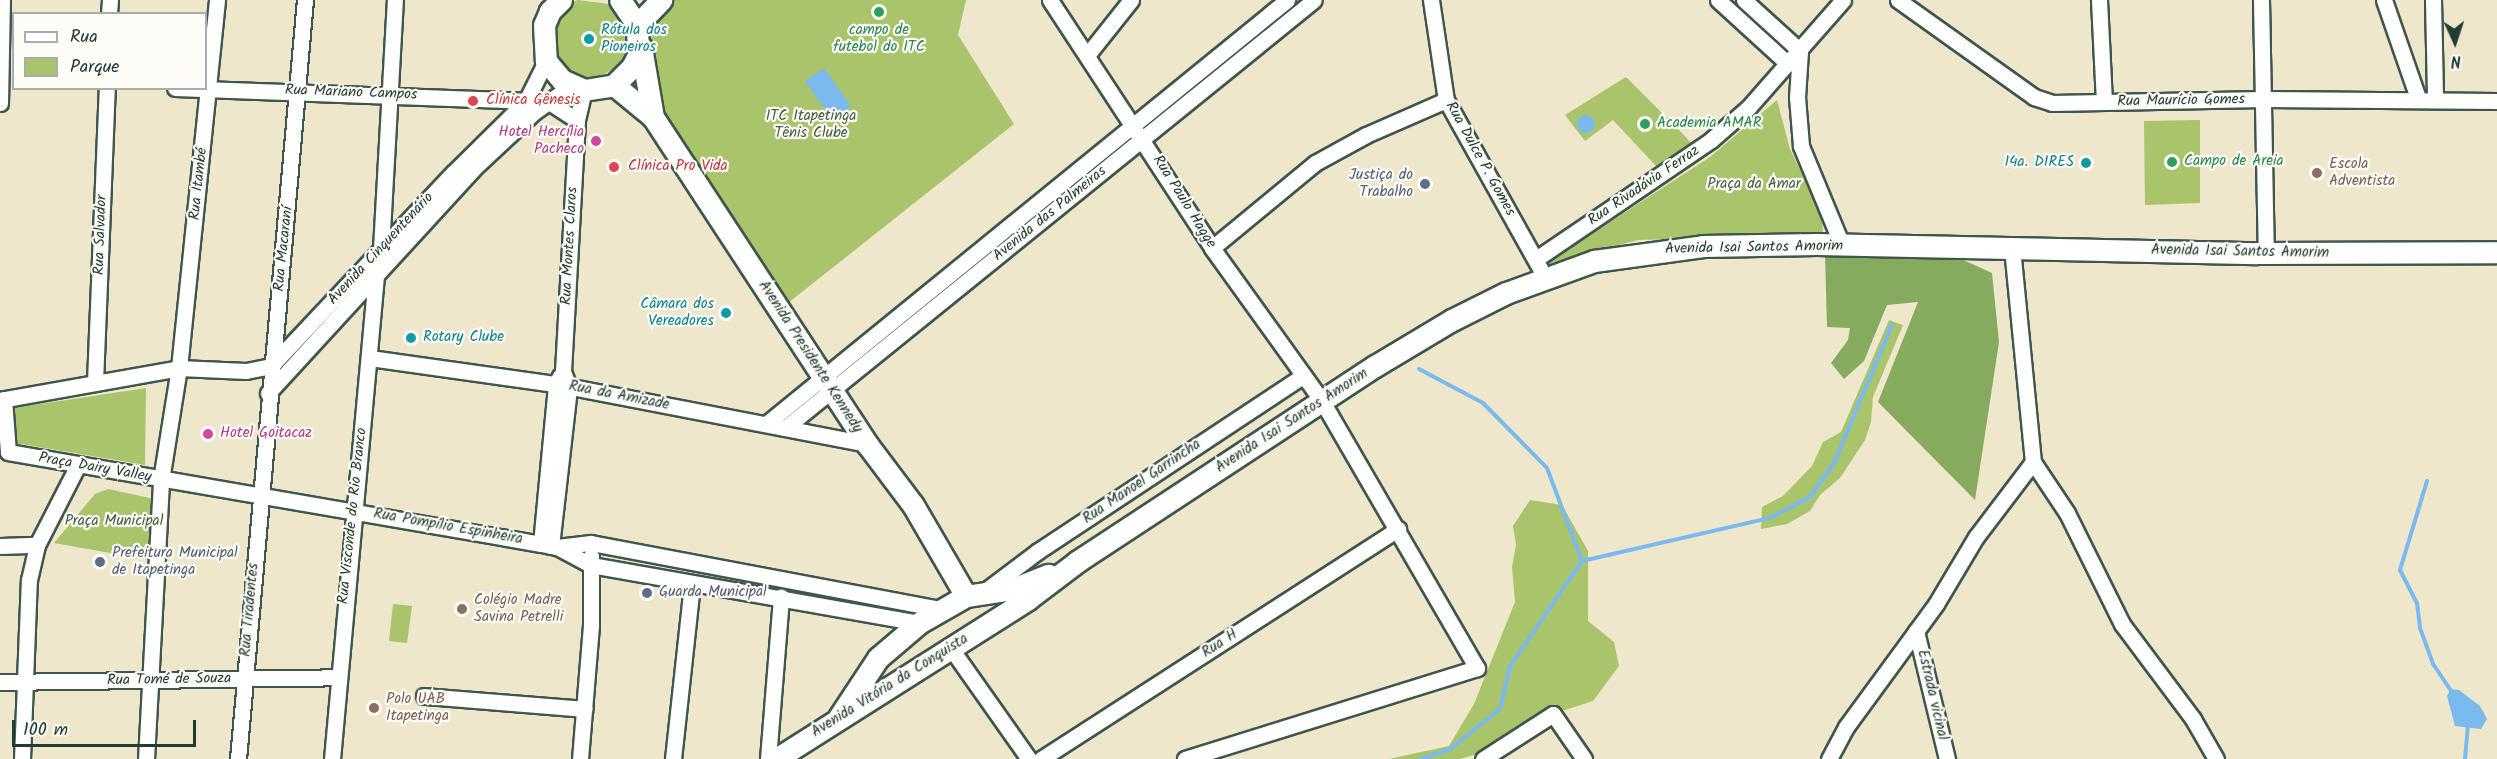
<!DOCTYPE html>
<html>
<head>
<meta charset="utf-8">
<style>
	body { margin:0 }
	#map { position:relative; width:2497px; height:759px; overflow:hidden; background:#eee7cb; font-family:Kalam,sans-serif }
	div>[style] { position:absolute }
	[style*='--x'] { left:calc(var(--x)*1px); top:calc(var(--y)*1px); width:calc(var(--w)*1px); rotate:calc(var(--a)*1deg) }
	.green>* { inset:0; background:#a9c46a }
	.forest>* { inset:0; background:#86aa5e }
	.water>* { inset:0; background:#7bbaef }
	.round { border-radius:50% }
	.stream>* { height:4px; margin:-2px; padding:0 2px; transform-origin:2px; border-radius:2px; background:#7bbaef }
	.roads { filter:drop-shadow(2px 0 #3e564b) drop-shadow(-2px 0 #3e564b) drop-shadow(0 2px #3e564b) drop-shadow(0 -2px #3e564b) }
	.minor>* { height:15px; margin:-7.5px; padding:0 7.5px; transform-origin:7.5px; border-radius:7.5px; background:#fff }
	.secondary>* { height:21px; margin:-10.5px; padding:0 10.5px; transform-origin:10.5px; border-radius:10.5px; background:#fff }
	.dots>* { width:16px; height:16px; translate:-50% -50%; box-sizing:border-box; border:3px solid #fdfcf7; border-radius:50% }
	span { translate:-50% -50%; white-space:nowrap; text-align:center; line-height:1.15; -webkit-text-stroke:4.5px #fdfcf7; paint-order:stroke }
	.culture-label { font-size:15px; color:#0d838f }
	.left { translate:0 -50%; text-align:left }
	.right { translate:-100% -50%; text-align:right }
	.leisure-label { font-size:15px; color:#27864d }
	.street-label { font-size:15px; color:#1f3d34 }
	.health-label { font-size:15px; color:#be3a42 }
	.park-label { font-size:15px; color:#425f42 }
	.hotel-label { font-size:15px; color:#b23c85 }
	.education-label { font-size:15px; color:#785e54 }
	.service-label { font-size:15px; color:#4e5e75 }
	.legend { position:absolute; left:12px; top:12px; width:195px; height:78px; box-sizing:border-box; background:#fdfcf7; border:2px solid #a4b0a9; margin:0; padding:8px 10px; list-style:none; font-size:18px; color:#1f3d34 }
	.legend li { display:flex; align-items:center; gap:12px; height:30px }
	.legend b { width:30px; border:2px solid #a4b0a9 }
	.north { position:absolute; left:2425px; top:12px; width:60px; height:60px; -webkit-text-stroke:4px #fdfcf7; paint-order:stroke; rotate:177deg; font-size:16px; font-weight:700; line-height:24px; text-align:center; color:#1f3d34 }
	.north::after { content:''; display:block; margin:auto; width:21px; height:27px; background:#1f3d34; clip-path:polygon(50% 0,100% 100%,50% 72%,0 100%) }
	.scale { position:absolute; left:12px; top:720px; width:184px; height:27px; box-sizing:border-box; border:3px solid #1f3d34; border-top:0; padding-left:8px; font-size:18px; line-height:21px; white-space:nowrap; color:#1f3d34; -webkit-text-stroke:4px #fdfcf7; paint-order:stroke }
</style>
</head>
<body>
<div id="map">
	<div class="green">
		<i style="clip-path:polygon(578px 0,609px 4px,627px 26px,629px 42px,623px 62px,597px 79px,580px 80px,555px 66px,550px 35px,564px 5px)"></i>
		<i style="clip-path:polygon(665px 0,966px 0,958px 35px,1014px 124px,783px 307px,651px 111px,643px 46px)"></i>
		<i style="clip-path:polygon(1626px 77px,1681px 132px,1692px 144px,1656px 166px,1613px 120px,1585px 141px,1565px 115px)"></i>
		<i style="clip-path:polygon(1777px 100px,1790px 149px,1822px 215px,1823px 235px,1638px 240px,1544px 265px,1710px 157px)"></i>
		<i style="clip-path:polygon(2200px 120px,2200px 203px,2145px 205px,2144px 121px)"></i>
		<i style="clip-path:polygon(1889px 320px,1903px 325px,1873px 397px,1871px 422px,1865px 440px,1840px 478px,1820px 495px,1810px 511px,1787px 524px,1761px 529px,1762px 507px,1783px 496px,1812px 466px,1823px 442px,1841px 432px)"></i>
		<i style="clip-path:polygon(146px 388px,145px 465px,9px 442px,7px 409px)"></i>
		<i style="clip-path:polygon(108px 489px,155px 499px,150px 560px,54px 543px,95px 494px)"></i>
		<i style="clip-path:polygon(1530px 500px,1562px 505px,1588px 551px,1588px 621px,1614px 642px,1619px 666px,1593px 701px,1553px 714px,1480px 753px,1460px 759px,1389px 759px,1449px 746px,1474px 704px,1515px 602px,1512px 567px,1516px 545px,1513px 526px)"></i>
		<i style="clip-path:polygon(393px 604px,412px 606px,407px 643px,389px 641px)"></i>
	</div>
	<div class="forest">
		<i style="clip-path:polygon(1825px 255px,1932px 256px,1961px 259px,1992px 273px,1999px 342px,1975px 500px,1878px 402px,1918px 302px,1887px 305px,1864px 361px,1844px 379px,1831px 363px,1848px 340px,1850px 328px,1827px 327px)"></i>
	</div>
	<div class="water">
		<i style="clip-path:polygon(824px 68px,851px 106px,832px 119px,805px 81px)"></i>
		<i class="round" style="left:1577px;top:115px;width:18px;height:18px"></i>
		<i style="clip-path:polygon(2451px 689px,2459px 690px,2480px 706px,2487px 719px,2481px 729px,2455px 726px,2447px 696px)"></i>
	</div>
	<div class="stream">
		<i style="--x:1419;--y:369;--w:72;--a:28"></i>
		<i style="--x:1483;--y:403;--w:91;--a:45.4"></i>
		<i style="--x:1547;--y:468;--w:99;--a:69.4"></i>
		<i style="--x:1582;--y:561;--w:127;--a:124.4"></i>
		<i style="--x:1510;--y:666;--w:44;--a:103.1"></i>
		<i style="--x:1500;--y:709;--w:64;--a:141.3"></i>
		<i style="--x:1450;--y:749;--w:31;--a:161"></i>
		<i style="--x:2427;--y:481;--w:93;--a:106.9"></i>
		<i style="--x:2400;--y:570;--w:37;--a:63"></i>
		<i style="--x:2417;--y:603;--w:25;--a:83"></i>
		<i style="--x:2420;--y:628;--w:38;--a:70"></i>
		<i style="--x:2433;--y:664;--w:34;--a:56"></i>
		<i style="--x:1582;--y:561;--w:193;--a:-12.9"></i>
		<i style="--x:1770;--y:518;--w:45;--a:-27.7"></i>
		<i style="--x:1810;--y:497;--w:42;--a:-54.8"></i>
		<i style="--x:1834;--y:463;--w:150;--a:-67.2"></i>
		<i style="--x:2465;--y:759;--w:34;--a:-85"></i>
	</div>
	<div class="roads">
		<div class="minor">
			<i style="--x:1050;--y:0;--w:296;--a:56.8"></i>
			<i style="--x:1212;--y:248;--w:188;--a:54.3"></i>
			<i style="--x:1322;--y:401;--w:309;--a:59.9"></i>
			<i style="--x:1477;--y:668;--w:306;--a:162.7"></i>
			<i style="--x:1431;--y:0;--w:101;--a:81.5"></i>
			<i style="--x:1446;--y:100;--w:193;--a:60.8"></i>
			<i style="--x:1718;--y:0;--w:95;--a:42.4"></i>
			<i style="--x:1744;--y:0;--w:76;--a:42.3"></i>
			<i style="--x:1898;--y:0;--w:167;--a:35.5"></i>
			<i style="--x:2034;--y:97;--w:19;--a:18"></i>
			<i style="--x:2052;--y:103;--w:212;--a:-1.1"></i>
			<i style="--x:2264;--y:99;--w:233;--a:0.5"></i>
			<i style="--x:2099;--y:0;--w:102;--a:87.2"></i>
			<i style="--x:2261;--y:0;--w:253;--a:88.9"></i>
			<i style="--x:2384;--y:0;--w:104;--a:70.9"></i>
			<i style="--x:2433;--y:0;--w:99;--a:88.8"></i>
			<i style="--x:109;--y:14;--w:14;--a:-86"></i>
			<i style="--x:1800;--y:51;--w:46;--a:93.7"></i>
			<i style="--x:1797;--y:97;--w:49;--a:85.3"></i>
			<i style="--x:1801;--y:146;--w:107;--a:67.5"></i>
			<i style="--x:1088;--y:54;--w:69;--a:-51.5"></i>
			<i style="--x:175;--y:88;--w:351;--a:2.1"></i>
			<i style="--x:549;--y:102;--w:33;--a:33"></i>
			<i style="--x:0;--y:103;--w:103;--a:-88.9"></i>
			<i style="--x:1212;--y:248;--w:134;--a:-39.5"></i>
			<i style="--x:1315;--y:163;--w:58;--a:-28.8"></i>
			<i style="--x:1366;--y:135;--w:87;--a:-23.6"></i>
			<i style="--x:381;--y:249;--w:249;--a:-86.8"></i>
			<i style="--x:1536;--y:259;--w:212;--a:-34.2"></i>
			<i style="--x:1711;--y:140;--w:49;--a:-40.9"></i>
			<i style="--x:1748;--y:108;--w:144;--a:-48.7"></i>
			<i style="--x:370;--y:358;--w:188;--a:8"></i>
			<i style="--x:556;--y:384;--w:317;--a:10.9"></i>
			<i style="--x:95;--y:382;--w:294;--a:-87.7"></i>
			<i style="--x:268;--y:393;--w:302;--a:-47.5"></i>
			<i style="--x:472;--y:170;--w:85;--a:-43.1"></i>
			<i style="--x:534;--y:112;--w:45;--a:-35.1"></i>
			<i style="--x:4;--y:399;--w:53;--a:85.7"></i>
			<i style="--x:8;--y:452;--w:541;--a:9.79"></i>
			<i style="--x:541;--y:544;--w:16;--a:11"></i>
			<i style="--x:557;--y:547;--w:38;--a:28"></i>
			<i style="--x:591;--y:565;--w:333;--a:10"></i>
			<i style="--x:0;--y:400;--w:182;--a:-10.1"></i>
			<i style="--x:179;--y:368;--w:67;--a:2.6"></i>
			<i style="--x:246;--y:371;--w:25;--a:-11"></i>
			<i style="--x:271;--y:366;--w:265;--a:-46.7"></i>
			<i style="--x:453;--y:173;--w:103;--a:-44.6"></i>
			<i style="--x:526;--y:101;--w:45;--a:-63.4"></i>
			<i style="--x:766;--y:424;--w:672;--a:-39.14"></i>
			<i style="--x:785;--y:428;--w:680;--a:-38.98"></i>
			<i style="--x:2033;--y:462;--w:61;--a:56.3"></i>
			<i style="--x:2067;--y:513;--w:124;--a:63.6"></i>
			<i style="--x:2122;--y:624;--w:119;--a:53.2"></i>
			<i style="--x:2193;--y:719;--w:46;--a:60.1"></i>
			<i style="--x:541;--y:544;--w:161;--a:-84.6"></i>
			<i style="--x:556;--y:384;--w:9;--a:-63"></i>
			<i style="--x:0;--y:546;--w:37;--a:-2"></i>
			<i style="--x:551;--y:546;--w:160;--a:-83.5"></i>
			<i style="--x:569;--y:387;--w:17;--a:-111"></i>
			<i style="--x:563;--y:371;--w:251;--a:-86.8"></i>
			<i style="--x:577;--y:120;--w:31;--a:-77"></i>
			<i style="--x:557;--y:547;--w:34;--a:-7"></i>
			<i style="--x:591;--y:543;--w:356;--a:10.7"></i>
			<i style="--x:985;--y:591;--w:66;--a:-37"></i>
			<i style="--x:1038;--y:551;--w:317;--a:-33.5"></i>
			<i style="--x:1916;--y:631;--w:132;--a:76.4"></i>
			<i style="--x:950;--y:647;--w:137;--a:54.8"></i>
			<i style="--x:0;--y:682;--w:338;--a:-0.8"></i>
			<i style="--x:424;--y:696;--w:161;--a:4.6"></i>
			<i style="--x:22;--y:759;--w:179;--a:-87.8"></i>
			<i style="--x:29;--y:580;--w:36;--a:-77"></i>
			<i style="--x:37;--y:545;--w:90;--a:-62.9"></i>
			<i style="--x:146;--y:759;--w:279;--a:-86.9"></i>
			<i style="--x:161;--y:480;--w:113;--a:-80.9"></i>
			<i style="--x:179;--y:368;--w:370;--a:-84.1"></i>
			<i style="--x:238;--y:759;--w:762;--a:-84.96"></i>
			<i style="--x:332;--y:759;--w:487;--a:-84.8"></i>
			<i style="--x:580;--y:759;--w:133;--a:-85.3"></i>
			<i style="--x:591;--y:626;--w:70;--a:-90"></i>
			<i style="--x:673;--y:759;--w:177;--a:-83.8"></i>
			<i style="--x:768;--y:759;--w:163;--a:-85.4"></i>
			<i style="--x:1041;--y:759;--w:425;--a:-32.8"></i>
			<i style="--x:1483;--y:759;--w:83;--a:-32.7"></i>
			<i style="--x:1553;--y:714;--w:55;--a:55.4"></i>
			<i style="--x:1829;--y:759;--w:36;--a:-62"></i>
			<i style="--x:1846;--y:727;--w:152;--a:-53.8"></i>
			<i style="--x:1936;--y:604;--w:78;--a:-59.2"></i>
			<i style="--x:1976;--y:537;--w:94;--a:-52.8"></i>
			<i style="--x:2033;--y:462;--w:215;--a:-95.6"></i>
		</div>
		<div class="secondary">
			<i style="--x:561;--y:0;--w:16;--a:135"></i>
			<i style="--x:550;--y:11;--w:15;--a:113"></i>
			<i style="--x:544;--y:25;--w:36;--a:87"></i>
			<i style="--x:546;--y:61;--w:25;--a:50"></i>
			<i style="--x:562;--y:80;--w:24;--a:24"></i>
			<i style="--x:584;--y:90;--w:30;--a:-9"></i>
			<i style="--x:614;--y:85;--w:25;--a:-45"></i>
			<i style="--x:632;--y:67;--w:13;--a:-63"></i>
			<i style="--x:638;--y:55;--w:30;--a:-92"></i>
			<i style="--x:637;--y:25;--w:30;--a:-124"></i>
			<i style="--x:637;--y:25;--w:35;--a:-46"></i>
			<i style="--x:641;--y:47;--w:71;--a:80.3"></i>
			<i style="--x:614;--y:85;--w:50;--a:39.4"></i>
			<i style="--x:653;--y:117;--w:391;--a:56.8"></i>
			<i style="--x:867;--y:444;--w:76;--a:53"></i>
			<i style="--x:913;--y:505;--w:105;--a:59.8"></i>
			<i style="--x:839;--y:717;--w:71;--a:-56.5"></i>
			<i style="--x:878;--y:658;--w:54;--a:-40.5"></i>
			<i style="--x:919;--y:623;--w:54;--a:-29.9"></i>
			<i style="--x:966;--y:596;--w:48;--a:-8.5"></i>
			<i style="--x:1013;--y:589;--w:38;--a:-22"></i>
			<i style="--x:776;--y:759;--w:299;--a:-32.4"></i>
			<i style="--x:1028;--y:599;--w:63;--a:-37.2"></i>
			<i style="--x:1078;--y:561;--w:355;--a:-33.3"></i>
			<i style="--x:1375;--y:366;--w:90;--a:-30.9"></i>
			<i style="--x:1452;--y:320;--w:60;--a:-26.6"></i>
			<i style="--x:1506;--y:293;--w:94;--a:-20"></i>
			<i style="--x:1594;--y:261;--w:110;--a:-7.8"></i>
			<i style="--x:1703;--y:246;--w:114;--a:-1"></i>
			<i style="--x:1817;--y:244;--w:440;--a:1.2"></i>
			<i style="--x:2257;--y:253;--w:240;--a:-0.2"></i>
		</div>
	</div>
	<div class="dots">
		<i style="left:879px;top:12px;background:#2e9e5b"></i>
		<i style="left:589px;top:39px;background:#0f9aa8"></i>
		<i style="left:473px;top:101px;background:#e0444e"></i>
		<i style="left:1645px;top:124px;background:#2e9e5b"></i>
		<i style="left:596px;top:141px;background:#d1479c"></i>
		<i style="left:2172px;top:162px;background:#2e9e5b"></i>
		<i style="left:2086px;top:163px;background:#0f9aa8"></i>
		<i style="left:614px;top:167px;background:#e0444e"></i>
		<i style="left:2317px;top:173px;background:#8d6e63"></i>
		<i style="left:1425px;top:184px;background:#5c6f8a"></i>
		<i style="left:726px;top:313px;background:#0f9aa8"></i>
		<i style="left:411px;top:338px;background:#0f9aa8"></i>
		<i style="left:208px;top:434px;background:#d1479c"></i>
		<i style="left:100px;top:562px;background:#5c6f8a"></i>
		<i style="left:647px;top:593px;background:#5c6f8a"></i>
		<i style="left:462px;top:609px;background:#8d6e63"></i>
		<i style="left:374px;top:708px;background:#8d6e63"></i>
	</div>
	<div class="culture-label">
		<span class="left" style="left:601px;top:39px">Rótula dos<br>Pioneiros</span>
		<span class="right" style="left:2074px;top:163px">14a. DIRES</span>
		<span class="right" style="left:714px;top:313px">Câmara dos<br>Vereadores</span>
		<span class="left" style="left:423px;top:338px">Rotary Clube</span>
	</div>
	<div class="leisure-label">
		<span style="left:879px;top:39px">campo de<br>futebol do ITC</span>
		<span class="left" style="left:1657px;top:124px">Academia AMAR</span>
		<span class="left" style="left:2184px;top:162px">Campo de Areia</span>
	</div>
	<div class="street-label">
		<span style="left:351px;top:93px;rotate:2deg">Rua Mariano Campos</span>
		<span style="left:2181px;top:101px;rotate:-1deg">Rua Maurício Gomes</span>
		<span style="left:1480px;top:159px;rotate:61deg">Rua Dulce P. Gomes</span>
		<span style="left:199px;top:184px;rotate:-84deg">Rua Itambé</span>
		<span style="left:1644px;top:186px;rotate:-34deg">Rua Rivadávia Ferraz</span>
		<span style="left:1184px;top:202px;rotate:58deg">Rua Paulo Hagge</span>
		<span style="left:1050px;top:214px;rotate:-39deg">Avenida das Palmeiras</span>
		<span style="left:101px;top:235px;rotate:-88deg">Rua Salvador</span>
		<span style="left:570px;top:246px;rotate:-87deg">Rua Montes Claros</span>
		<span style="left:1754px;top:248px;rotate:-1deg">Avenida Isai Santos Amorim</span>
		<span style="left:284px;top:249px;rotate:-84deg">Rua Macaraní</span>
		<span style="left:381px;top:249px;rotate:-47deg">Avenida Cinquentenário</span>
		<span style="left:2240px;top:252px;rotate:1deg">Avenida Isai Santos Amorim</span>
		<span style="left:810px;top:357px;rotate:57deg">Avenida Presidente Kennedy</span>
		<span style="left:619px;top:396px;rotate:11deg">Rua da Amizade</span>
		<span style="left:1292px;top:421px;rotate:-33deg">Avenida Isai Santos Amorim</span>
		<span style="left:95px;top:468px;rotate:10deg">Praça Dairy Valley</span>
		<span style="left:1142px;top:482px;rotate:-34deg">Rua Manoel Garrincha</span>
		<span style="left:353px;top:516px;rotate:-84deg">Rua Visconde do Rio Branco</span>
		<span style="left:448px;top:527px;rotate:10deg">Rua Pompílio Espinheira</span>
		<span style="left:250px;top:610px;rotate:-85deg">Rua Tiradentes</span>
		<span style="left:1220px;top:644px;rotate:-33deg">Rua H</span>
		<span style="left:169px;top:680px;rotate:-1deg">Rua Tomé de Souza</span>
		<span style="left:890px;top:686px;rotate:-32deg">Avenida Vitória da Conquista</span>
		<span style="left:1932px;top:695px;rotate:77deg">Estrada vicinal</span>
	</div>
	<div class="health-label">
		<span class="left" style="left:486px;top:101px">Clínica Gênesis</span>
		<span class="left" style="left:628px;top:167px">Clínica Pro Vida</span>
	</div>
	<div class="park-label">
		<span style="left:811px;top:125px">ITC Itapetinga<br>Tênis Clube</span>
		<span style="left:1754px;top:185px">Praça da Amar</span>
		<span style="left:114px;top:522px">Praça Municipal</span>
	</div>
	<div class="hotel-label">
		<span class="right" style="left:584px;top:141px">Hotel Hercília<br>Pacheco</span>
		<span class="left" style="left:220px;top:434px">Hotel Goitacaz</span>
	</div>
	<div class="education-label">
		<span class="left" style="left:2329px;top:173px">Escola<br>Adventista</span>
		<span class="left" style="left:474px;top:609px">Colégio Madre<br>Savina Petrelli</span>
		<span class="left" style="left:386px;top:708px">Polo UAB<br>Itapetinga</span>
	</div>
	<div class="service-label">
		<span class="right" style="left:1413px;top:184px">Justiça do<br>Trabalho</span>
		<span class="left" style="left:112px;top:562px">Prefeitura Municipal<br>de Itapetinga</span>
		<span class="left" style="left:659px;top:593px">Guarda Municipal</span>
	</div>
	<ul class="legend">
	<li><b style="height:8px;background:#fff"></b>Rua</li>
	<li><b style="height:16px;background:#a9c46a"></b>Parque</li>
	</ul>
	<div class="north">N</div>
	<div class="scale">100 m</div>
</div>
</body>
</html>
